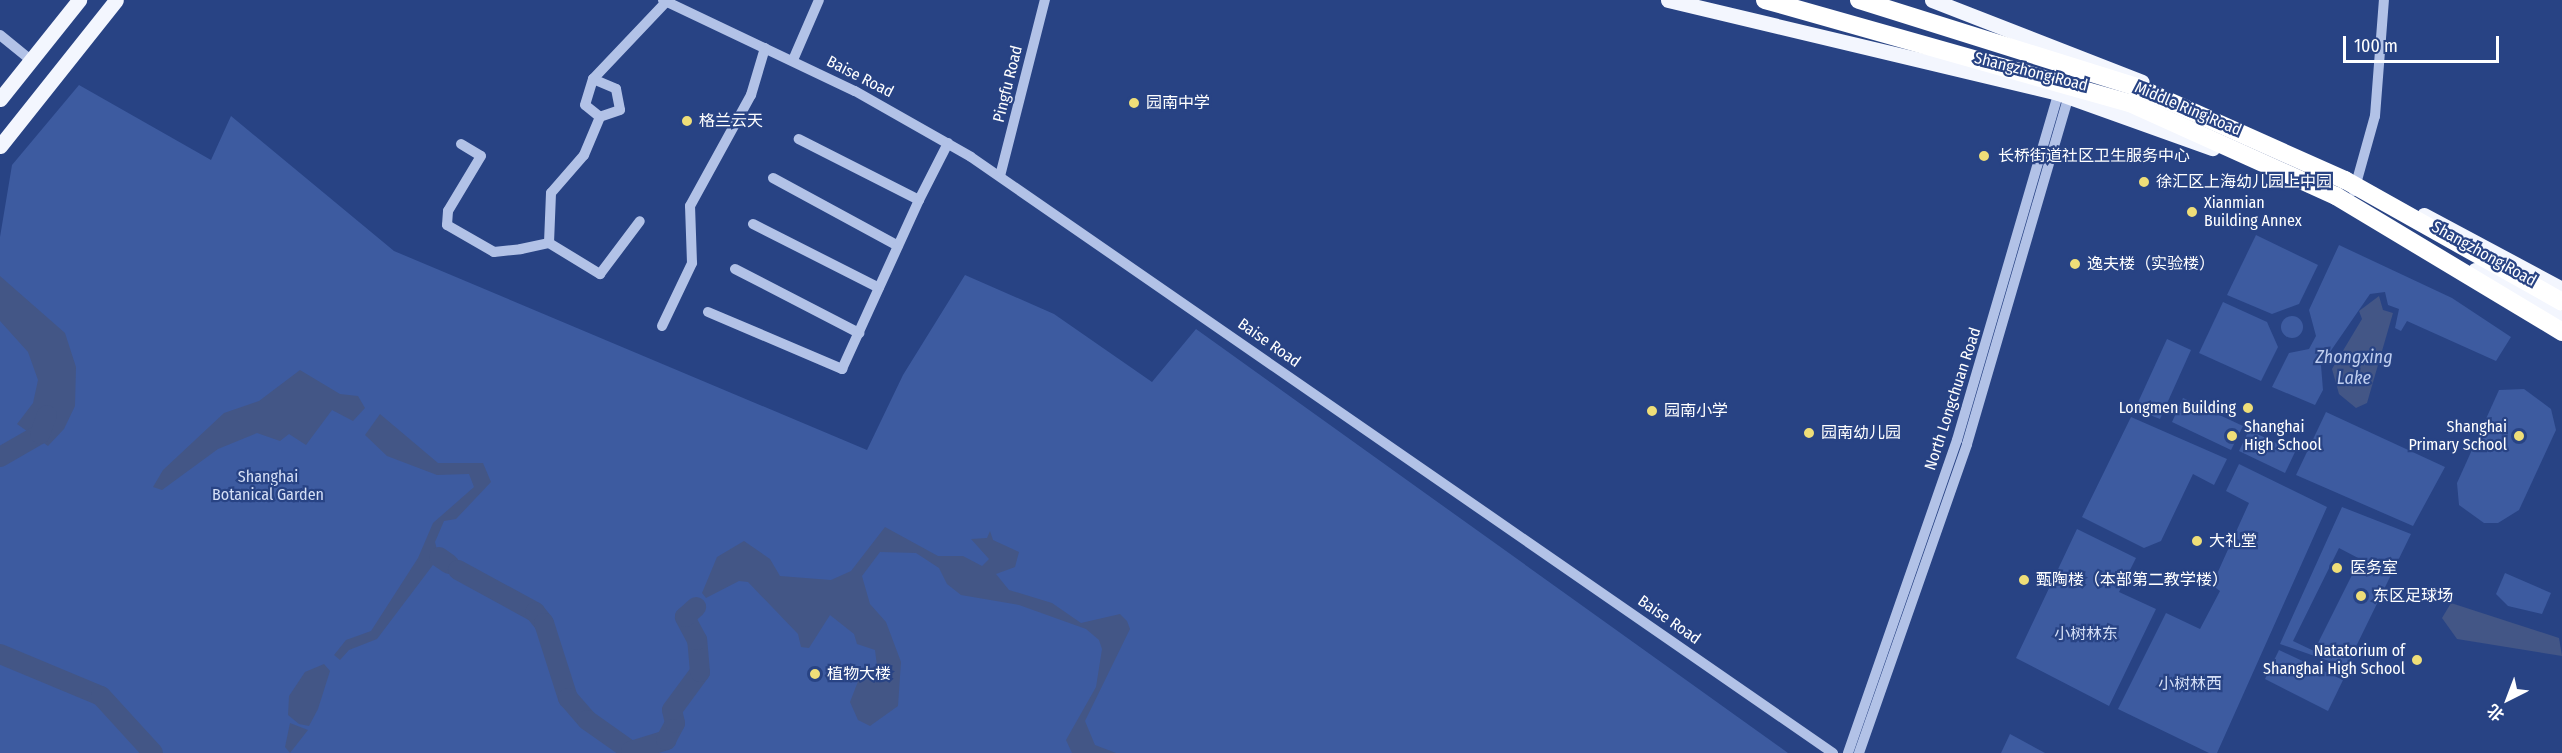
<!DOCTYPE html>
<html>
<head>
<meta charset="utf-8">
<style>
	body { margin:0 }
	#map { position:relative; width:2562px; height:753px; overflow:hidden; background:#284384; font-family:"Fira Sans Condensed","Noto Sans SC",sans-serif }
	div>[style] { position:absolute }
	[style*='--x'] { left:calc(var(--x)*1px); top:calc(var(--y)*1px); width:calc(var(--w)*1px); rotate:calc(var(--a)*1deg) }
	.green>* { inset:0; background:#3d5ba0 }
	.round { border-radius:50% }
	.water>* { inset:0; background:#435686 }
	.river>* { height:20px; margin:-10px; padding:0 10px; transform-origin:10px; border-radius:10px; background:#435686 }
	.minor>* { height:10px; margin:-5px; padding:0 5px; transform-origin:5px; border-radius:5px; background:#b2c2e7 }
	.major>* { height:15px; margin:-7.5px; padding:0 7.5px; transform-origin:7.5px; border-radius:7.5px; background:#f3f6fe }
	.highway-bridge>* { height:18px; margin:-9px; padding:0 9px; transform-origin:9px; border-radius:9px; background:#fff }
	.dots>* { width:16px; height:16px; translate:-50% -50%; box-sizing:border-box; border:3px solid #284384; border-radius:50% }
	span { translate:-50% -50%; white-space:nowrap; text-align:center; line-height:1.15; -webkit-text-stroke:4.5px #284384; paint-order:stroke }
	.street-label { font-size:16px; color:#fff }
	.poi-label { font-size:16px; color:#fff }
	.left { translate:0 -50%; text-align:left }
	.right { translate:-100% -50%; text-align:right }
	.park-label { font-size:16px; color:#d5dff6 }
	.water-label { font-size:18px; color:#becdef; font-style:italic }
	.north { position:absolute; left:2478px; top:669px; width:60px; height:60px; -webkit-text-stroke:4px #284384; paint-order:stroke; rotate:222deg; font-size:16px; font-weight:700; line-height:24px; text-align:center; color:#fff }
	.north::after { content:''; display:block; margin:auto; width:21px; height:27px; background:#fff; clip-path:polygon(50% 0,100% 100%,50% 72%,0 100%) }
	.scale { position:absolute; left:2343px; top:36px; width:156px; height:27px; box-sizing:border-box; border:3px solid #fff; border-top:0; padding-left:8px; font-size:18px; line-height:21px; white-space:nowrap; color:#fff; -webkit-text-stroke:4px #284384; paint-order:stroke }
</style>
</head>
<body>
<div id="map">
	<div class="green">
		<i style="clip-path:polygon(79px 85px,211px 160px,231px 116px,394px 251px,867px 450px,903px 375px,965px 275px,1054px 314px,1152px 382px,1196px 329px,1788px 753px,0 753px,0 237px,12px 165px)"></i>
		<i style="clip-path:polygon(2256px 235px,2318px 265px,2299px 304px,2272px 314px,2227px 295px)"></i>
		<i style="clip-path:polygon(2339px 245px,2452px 298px,2511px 337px,2496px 361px,2407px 321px,2401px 331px,2395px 328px,2399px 309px,2388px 305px,2385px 292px,2370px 294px,2321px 365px,2323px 390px,2315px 405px,2272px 387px,2289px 353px,2309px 349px,2316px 336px,2309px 310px)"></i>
		<i style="clip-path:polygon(2223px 302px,2267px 322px,2278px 347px,2261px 381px,2199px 353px)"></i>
		<i class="round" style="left:2281px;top:316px;width:22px;height:22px"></i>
		<i style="clip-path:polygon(2167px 339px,2191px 350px,2160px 419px,2135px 409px)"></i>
		<i style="clip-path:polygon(2524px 389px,2551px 409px,2556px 430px,2519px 510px,2498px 523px,2484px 523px,2459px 505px,2457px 483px,2499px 390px)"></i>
		<i style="clip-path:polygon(2183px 398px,2243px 426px,2231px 450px,2172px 422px)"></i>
		<i style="clip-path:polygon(2326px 412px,2445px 467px,2413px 526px,2296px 475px)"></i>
		<i style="clip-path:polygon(2131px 417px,2227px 459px,2214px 485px,2193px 474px,2161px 541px,2144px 548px,2082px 517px)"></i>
		<i style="clip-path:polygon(2249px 430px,2295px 452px,2285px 473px,2239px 451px)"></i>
		<i style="clip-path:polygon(2239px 464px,2327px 507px,2217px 753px,2209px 753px,2118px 709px,2166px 613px,2200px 629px,2220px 591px,2212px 585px,2249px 503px,2226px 491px)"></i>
		<i style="clip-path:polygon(evenodd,2342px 507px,2411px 534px,2346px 667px,2280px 644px,2342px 507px,2339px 548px,2360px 559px,2314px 651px,2293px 641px,2339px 548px)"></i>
		<i style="clip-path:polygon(2077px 529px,2136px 558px,2119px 592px,2156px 609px,2109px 706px,2016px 658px)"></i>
		<i style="clip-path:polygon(2505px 573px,2551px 593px,2542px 614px,2508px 606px,2496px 594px)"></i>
		<i style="clip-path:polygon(2279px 650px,2343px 680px,2328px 711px,2265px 679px)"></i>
		<i style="clip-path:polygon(2010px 734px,2045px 753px,2001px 753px)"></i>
	</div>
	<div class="water">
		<i style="clip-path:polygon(0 276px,65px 333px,76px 367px,75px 406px,64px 429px,48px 446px,17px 424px,33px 403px,38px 380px,28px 352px,0 321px)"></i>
		<i style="clip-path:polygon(2379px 296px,2383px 310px,2393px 313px,2367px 403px,2356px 408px,2339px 394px,2332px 369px,2362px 319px,2359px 311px)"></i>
		<i style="clip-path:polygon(300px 370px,340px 394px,358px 396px,365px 408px,353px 421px,332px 410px,306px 445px,289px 434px,280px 441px,257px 433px,218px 449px,162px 490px,153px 487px,163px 470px,224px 413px,259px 401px)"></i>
		<i style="clip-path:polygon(380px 414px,438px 463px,483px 463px,491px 482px,456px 519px,444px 521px,435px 542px,439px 557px,377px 639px,349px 650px,340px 660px,334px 655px,346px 640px,371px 631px,418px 558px,433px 523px,474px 487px,469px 474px,437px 475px,387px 456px,365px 435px)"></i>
		<i style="clip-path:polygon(885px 527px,938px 556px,963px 556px,982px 566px,989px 559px,971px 539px,987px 538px,990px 531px,993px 540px,1019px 552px,1015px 567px,996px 574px,1009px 590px,1052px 603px,1081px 623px,1120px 614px,1127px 621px,1130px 629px,1085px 721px,1095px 745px,1116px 753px,1072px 753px,1066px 740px,1096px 687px,1102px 649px,1099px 640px,1086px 629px,1019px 605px,961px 595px,947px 584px,939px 568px,916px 553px,880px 552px,862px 576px,870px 604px,886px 622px,901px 662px,898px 706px,870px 726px,858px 720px,850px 702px,862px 671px,877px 666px,875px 650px,857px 644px,854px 634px,830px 615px,809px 648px,801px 647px,798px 634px,748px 582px,739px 581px,706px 598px,702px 593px,717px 557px,744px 541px,770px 559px,780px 576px,831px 580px,851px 571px)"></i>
		<i style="clip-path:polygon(2451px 603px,2559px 638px,2562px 656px,2457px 639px,2442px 618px)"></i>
		<i style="clip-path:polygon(324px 664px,330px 671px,318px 709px,309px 726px,299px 724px,288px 715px,289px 696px,305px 672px)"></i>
		<i style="clip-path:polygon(290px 723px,308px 730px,290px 753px,285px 747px)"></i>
	</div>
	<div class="river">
		<i style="--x:0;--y:457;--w:46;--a:-29.9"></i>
		<i style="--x:40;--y:434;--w:20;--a:-70"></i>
		<i style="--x:439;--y:557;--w:12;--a:35"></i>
		<i style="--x:458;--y:570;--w:88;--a:28.6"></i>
		<i style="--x:535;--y:612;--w:14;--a:51"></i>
		<i style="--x:544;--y:623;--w:79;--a:72.3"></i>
		<i style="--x:568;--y:698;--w:29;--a:49"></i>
		<i style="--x:587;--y:720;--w:54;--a:35.2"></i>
		<i style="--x:631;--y:751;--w:37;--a:-17"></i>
		<i style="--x:666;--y:740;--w:19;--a:-62"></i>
		<i style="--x:675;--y:723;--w:13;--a:-103"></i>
		<i style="--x:672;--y:710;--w:47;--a:-53.6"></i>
		<i style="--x:700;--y:672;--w:32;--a:-95"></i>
		<i style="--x:697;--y:640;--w:26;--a:-118"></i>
		<i style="--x:685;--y:617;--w:15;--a:-42"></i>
		<i style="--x:0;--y:654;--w:109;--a:22.6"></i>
		<i style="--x:101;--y:696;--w:77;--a:47.6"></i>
	</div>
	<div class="minor">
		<i style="--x:663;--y:0;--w:212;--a:25.4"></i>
		<i style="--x:855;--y:91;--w:133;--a:29.6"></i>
		<i style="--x:971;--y:157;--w:1048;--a:34.66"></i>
		<i style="--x:0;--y:35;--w:41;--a:39.1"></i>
		<i style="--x:793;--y:60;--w:65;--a:-66.6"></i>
		<i style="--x:593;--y:79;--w:25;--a:23"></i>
		<i style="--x:616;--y:89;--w:21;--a:79"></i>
		<i style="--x:620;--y:110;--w:21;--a:161"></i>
		<i style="--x:600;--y:117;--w:19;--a:-141"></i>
		<i style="--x:585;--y:105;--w:27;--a:-73"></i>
		<i style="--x:593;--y:79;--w:106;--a:-46.5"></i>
		<i style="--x:461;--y:144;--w:23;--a:31"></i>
		<i style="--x:481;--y:156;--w:64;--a:121"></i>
		<i style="--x:448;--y:211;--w:14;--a:94"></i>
		<i style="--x:447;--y:225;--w:54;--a:29.9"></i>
		<i style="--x:494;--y:252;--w:27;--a:-6"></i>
		<i style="--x:521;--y:249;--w:29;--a:-12"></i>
		<i style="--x:549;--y:243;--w:50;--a:-87.7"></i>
		<i style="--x:551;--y:193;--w:50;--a:-49"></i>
		<i style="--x:584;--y:155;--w:41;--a:-67.2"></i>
		<i style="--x:1000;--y:176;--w:182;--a:-75.7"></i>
		<i style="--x:773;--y:178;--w:142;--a:28.5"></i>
		<i style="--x:2354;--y:191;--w:78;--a:-74.4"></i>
		<i style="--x:2375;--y:116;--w:116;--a:-85.6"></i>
		<i style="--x:919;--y:200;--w:64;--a:-63"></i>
		<i style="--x:753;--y:224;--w:141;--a:26.9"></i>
		<i style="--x:549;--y:243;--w:60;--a:31.3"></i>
		<i style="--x:600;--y:274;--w:66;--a:-53"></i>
		<i style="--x:735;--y:269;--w:140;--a:27.3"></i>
		<i style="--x:708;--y:312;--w:146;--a:23"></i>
		<i style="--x:842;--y:369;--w:186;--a:-65.5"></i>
		<i style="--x:919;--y:200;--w:135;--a:-153.1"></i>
		<i style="--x:662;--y:326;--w:70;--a:-64.5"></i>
		<i style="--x:692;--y:263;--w:57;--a:-92"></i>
		<i style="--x:690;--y:206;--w:127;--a:-61.2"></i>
		<i style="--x:751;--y:95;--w:49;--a:-73.4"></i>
		<i style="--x:1848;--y:753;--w:331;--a:-70.8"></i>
		<i style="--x:1957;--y:440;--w:368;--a:-73.7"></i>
		<i style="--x:1859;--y:753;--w:327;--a:-70.7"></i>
		<i style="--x:1967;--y:444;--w:367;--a:-73.7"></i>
	</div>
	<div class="major">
		<i style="--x:1668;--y:0;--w:401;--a:13.4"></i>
		<i style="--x:2058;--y:93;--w:164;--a:19.7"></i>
		<i style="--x:1932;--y:0;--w:225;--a:21.3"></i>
		<i style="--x:0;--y:99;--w:127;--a:-51.4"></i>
		<i style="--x:0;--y:146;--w:186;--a:-51.5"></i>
		<i style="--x:2424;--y:215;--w:157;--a:28.2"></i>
		<i style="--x:2475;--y:270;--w:100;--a:29.4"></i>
	</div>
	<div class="highway-bridge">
		<i style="--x:1765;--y:0;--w:379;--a:15.8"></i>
		<i style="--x:2130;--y:103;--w:226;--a:24.3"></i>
		<i style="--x:2336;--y:196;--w:264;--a:31"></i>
		<i style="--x:1859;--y:0;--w:294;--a:17.4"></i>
		<i style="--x:2139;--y:88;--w:226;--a:24.1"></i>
		<i style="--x:2345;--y:180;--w:249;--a:29.3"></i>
	</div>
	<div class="dots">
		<i style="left:1134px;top:103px;background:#efde78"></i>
		<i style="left:687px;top:121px;background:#efde78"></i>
		<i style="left:1984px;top:156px;background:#efde78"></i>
		<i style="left:2144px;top:182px;background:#efde78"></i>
		<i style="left:2192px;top:212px;background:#efde78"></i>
		<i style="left:2075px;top:264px;background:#efde78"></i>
		<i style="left:2248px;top:408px;background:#efde78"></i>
		<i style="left:1652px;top:411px;background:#efde78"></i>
		<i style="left:1809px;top:433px;background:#efde78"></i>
		<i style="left:2232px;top:436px;background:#efde78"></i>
		<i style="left:2519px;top:436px;background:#efde78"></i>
		<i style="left:2197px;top:541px;background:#efde78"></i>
		<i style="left:2337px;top:568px;background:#efde78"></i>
		<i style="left:2024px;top:580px;background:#efde78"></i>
		<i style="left:2361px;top:596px;background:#efde78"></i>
		<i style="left:2417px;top:660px;background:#efde78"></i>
		<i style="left:815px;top:674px;background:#efde78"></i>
	</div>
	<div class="street-label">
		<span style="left:2031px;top:72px;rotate:14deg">Shangzhong Road</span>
		<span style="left:860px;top:77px;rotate:27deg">Baise Road</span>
		<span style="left:1008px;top:84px;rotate:-76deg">Pingfu Road</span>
		<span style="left:2188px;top:109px;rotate:23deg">Middle Ring Road</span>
		<span style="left:2484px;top:254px;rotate:29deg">Shangzhong Road</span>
		<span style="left:1269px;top:343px;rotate:35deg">Baise Road</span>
		<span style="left:1953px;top:399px;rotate:-72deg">North Longchuan Road</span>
		<span style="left:1669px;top:620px;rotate:35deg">Baise Road</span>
	</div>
	<div class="poi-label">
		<span class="left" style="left:1146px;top:103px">园南中学</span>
		<span class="left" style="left:699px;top:121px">格兰云天</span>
		<span class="left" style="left:1998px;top:156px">长桥街道社区卫生服务中心</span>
		<span class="left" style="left:2156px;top:182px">徐汇区上海幼儿园上中园</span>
		<span class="left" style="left:2204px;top:212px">Xianmian<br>Building Annex</span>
		<span class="left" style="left:2087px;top:264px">逸夫楼（实验楼）</span>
		<span class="right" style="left:2236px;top:408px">Longmen Building</span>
		<span class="left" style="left:1664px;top:411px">园南小学</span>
		<span class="left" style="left:2244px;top:436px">Shanghai<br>High School</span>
		<span class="right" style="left:2507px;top:436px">Shanghai<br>Primary School</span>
		<span class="left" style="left:1821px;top:433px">园南幼儿园</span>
		<span class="left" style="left:2209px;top:541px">大礼堂</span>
		<span class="left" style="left:2350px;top:568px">医务室</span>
		<span class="left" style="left:2036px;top:580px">甄陶楼（本部第二教学楼）</span>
		<span class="left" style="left:2373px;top:596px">东区足球场</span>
		<span class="right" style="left:2405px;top:660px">Natatorium of<br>Shanghai High School</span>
		<span class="left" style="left:827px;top:674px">植物大楼</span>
	</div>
	<div class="park-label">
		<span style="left:268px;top:486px">Shanghai<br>Botanical Garden</span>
		<span style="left:2086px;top:634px">小树林东</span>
		<span style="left:2190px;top:684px">小树林西</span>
	</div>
	<div class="water-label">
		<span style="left:2354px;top:368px">Zhongxing<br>Lake</span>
	</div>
	<div class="north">北</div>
	<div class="scale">100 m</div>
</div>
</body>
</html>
